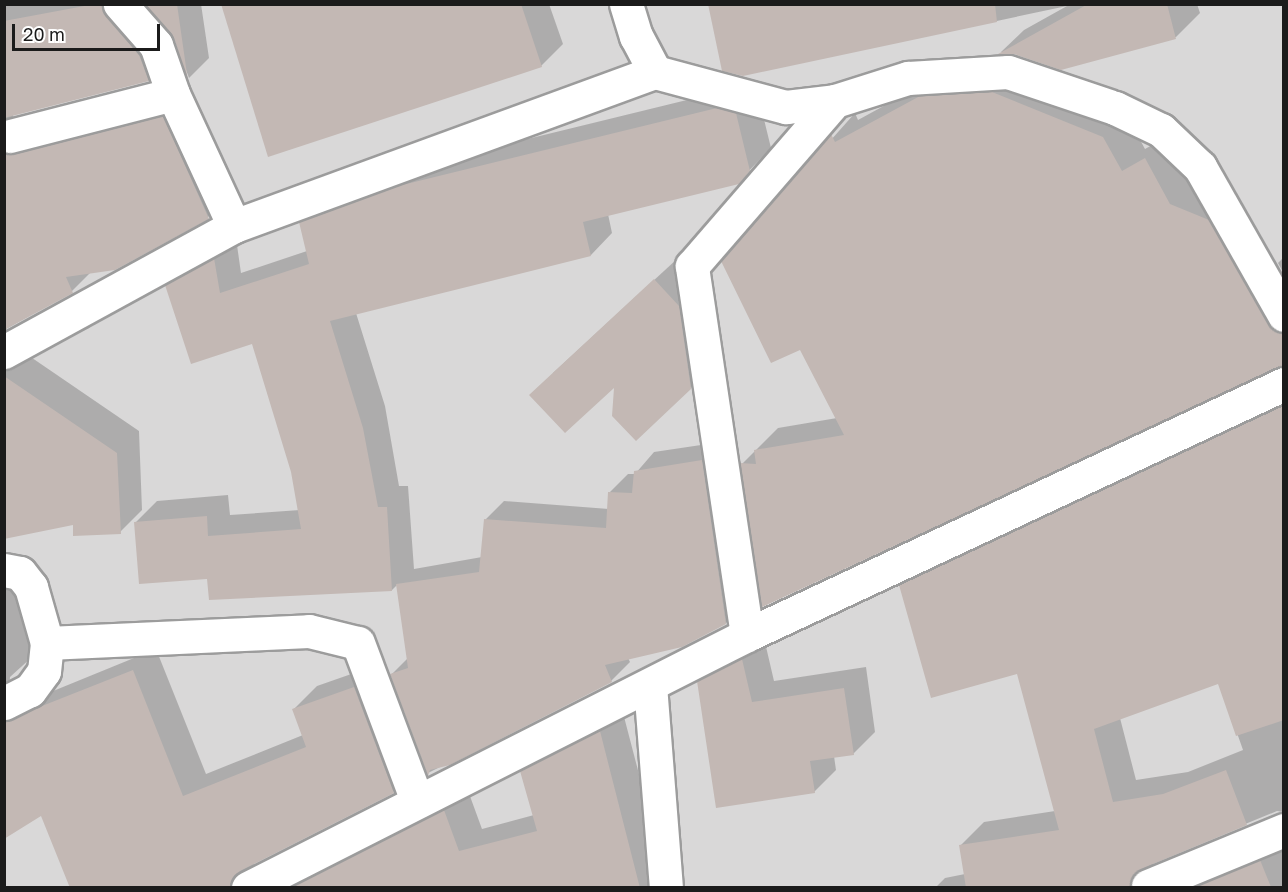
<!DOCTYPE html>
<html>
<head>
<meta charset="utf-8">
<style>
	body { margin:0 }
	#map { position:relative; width:1288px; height:892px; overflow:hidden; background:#ece6e0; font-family:"Golos Text",sans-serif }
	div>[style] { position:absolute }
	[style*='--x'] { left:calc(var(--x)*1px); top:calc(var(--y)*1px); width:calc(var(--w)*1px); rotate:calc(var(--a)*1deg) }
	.residential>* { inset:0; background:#d9d8d8 }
	.shadow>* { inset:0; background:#0003 }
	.building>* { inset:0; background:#c3b8b4 }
	.roads { filter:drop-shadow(2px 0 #9c9c9c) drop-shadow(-2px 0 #9c9c9c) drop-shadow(0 2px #9c9c9c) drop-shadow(0 -2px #9c9c9c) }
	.street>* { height:33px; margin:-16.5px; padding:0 16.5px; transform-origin:16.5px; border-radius:16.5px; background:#fff }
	span { translate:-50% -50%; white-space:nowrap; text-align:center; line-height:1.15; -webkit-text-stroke:5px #fff; paint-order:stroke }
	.frame { position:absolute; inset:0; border:6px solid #1b1b1b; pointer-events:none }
	.scale { position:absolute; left:12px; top:24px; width:148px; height:27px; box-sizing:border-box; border:3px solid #1b1b1b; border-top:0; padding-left:8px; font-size:18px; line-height:21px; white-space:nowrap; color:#1b1b1b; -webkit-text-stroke:4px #fff; paint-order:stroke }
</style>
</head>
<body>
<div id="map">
	<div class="residential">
		<i style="clip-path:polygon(5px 5px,1283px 5px,1283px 887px,5px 887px)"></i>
	</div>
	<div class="shadow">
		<i style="clip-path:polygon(4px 4px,136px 4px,170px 58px,148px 80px,13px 114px,13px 119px,184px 95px,230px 196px,208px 217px,92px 271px,72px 291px,6px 329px,19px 349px,139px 431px,142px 510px,120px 532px,74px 524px,4px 534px)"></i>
		<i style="clip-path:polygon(148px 4px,201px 4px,209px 58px,189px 78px,172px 32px)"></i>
		<i style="clip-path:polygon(222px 4px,549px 4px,563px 44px,541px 66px)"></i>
		<i style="clip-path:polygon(709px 4px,1197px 4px,1200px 13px,1176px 37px,1061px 68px,1014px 53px,1001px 52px,1024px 30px,1067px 6px,743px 75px)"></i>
		<i style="clip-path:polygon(944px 73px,1126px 114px,1145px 149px,1168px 136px,1284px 289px,1284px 366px,763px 605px,742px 464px,778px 428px,837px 418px,801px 348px,723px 261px,855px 113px,858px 120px)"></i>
		<i style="clip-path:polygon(740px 87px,757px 91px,771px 148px,738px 182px,608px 214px,612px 233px,591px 255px,356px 313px,385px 406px,399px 486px,408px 486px,414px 569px,482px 557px,485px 520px,504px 501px,609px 509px,609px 493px,628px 474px,635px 474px,654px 452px,721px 442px,745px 604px,726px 623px,628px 658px,630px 662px,611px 681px,428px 773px,391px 675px,408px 658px,397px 585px,392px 590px,209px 577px,135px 523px,157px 501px,228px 495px,230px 515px,300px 510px,293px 472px,253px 343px,167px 286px,189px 264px,236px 238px,241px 273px,307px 251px,300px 223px,322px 201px,421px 165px)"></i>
		<i style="clip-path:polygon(1284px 257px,1284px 274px,1278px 263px)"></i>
		<i style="clip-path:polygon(677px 259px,700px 284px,713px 366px,690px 388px,553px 373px)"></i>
		<i style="clip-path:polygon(97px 320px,89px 328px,65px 339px,68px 336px)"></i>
		<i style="clip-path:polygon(evenodd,1284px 394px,1284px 812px,1277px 811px,1153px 862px,1154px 870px,1284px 838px,1284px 888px,935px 888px,945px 878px,965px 874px,961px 845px,984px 822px,1055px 811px,1018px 672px,901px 585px,924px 562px,1284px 394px,1219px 682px,1243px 750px,1188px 772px,1136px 780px,1120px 718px,1219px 682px)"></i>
		<i style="clip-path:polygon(24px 569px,43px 647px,10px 677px,9px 688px,36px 698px,156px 649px,206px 774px,303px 735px,294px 709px,317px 686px,377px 665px,416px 769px,393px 792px,254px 862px,253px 873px,467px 788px,482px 829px,534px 815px,522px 771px,545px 748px,622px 709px,658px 847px,673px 888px,72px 888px,42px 814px,4px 837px,4px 574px)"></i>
		<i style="clip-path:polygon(764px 638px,774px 681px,866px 667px,875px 732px,853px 754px,834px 756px,836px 770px,814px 792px,699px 682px,721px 659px)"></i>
	</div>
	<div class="building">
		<i style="clip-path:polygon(95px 4px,102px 4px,106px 16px,139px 55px,149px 81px,4px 118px,4px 21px)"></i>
		<i style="clip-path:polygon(145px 4px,177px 4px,188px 81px,174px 38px)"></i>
		<i style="clip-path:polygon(221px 4px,521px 4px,542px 67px,268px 157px)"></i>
		<i style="clip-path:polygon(708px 4px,995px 4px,997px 22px,743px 76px,722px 71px)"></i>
		<i style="clip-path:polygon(1088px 4px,1167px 4px,1176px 39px,1061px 70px,1014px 54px,998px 54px)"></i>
		<i style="clip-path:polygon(992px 92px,1103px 137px,1122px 171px,1145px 158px,1170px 204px,1209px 220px,1268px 324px,1284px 334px,1284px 366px,762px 607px,740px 463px,756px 464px,754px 450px,844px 435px,800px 350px,771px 363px,721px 261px,831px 134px,835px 142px,920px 96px)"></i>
		<i style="clip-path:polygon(717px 108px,736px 113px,750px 171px,739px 184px,583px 222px,591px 256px,330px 321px,363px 428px,378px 507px,387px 507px,392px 591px,209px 600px,207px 579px,139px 584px,134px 522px,207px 516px,208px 536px,301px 529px,291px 472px,252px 344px,191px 364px,165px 285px,214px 258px,220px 293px,309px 264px,299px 222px,398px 186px)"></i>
		<i style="clip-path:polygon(163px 116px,209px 219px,115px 270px,66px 277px,73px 293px,4px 330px,4px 154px)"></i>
		<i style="clip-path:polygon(654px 279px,679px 306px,691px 389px,636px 441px,612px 416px,614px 388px,565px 433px,529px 395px)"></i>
		<i style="clip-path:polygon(4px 376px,117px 453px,121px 534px,73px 536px,73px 525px,4px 539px)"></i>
		<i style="clip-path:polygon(1284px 405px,1284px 720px,1236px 736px,1218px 684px,1094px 729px,1113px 802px,1163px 794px,1226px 770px,1247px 825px,1141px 869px,1133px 875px,1130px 887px,966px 888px,959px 845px,1059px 830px,1017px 674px,931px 698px,899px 585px)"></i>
		<i style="clip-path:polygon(702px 460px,726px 624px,682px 647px,605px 665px,612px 682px,450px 765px,430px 770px,428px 776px,390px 674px,408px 668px,396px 584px,479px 572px,484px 519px,606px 528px,608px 492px,632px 493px,634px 471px)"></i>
		<i style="clip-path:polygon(742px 659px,752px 702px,844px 688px,854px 755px,810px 761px,815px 793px,716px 808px,697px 681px)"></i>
		<i style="clip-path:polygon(133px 670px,183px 796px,306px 747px,292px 709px,354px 687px,394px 793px,240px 871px,229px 888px,70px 888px,41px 816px,4px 839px,4px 721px)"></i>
		<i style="clip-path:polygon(600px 731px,640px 888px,290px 888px,444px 810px,459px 851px,537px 831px,520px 771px)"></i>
		<i style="clip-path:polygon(1260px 860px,1271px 887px,1194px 887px)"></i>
	</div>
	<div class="roads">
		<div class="street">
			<i style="--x:626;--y:4;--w:34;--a:73"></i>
			<i style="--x:636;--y:36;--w:41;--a:62.2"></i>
			<i style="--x:655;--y:72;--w:136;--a:15"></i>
			<i style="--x:786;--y:107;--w:49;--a:-7"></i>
			<i style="--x:835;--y:101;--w:77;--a:-17.5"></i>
			<i style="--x:908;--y:78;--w:100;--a:-3.4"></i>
			<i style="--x:1008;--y:72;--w:113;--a:18.6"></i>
			<i style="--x:1115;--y:108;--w:51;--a:25.6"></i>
			<i style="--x:1161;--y:130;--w:54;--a:43.5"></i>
			<i style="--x:1200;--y:167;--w:170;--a:60.4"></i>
			<i style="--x:10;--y:136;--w:168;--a:-14.4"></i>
			<i style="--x:234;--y:226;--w:448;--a:-20.1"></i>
			<i style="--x:4;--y:352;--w:262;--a:-28.7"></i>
			<i style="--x:234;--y:226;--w:145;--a:-114.8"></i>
			<i style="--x:173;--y:94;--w:52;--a:-109.1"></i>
			<i style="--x:156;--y:45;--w:55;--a:-131.3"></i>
			<i style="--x:4;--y:570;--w:16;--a:11"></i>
			<i style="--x:20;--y:573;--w:18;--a:52"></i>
			<i style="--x:31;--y:587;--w:58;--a:74.1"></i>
			<i style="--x:47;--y:643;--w:28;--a:96"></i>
			<i style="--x:44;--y:671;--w:24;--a:126"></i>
			<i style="--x:30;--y:690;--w:29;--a:153"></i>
			<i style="--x:747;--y:635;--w:373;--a:-98.5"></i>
			<i style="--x:692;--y:266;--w:218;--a:-49.1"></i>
			<i style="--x:47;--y:643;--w:262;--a:-2.6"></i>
			<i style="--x:309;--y:631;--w:50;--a:13.8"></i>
			<i style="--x:358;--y:643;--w:169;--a:69.5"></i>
			<i style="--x:650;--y:685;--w:204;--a:85.5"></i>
			<i style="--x:1148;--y:886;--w:147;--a:-22.4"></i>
			<i style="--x:248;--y:888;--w:559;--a:-26.89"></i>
			<i style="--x:747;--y:635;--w:593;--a:-25.05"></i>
		</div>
	</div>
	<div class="frame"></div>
	<div class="scale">20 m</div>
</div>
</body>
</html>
